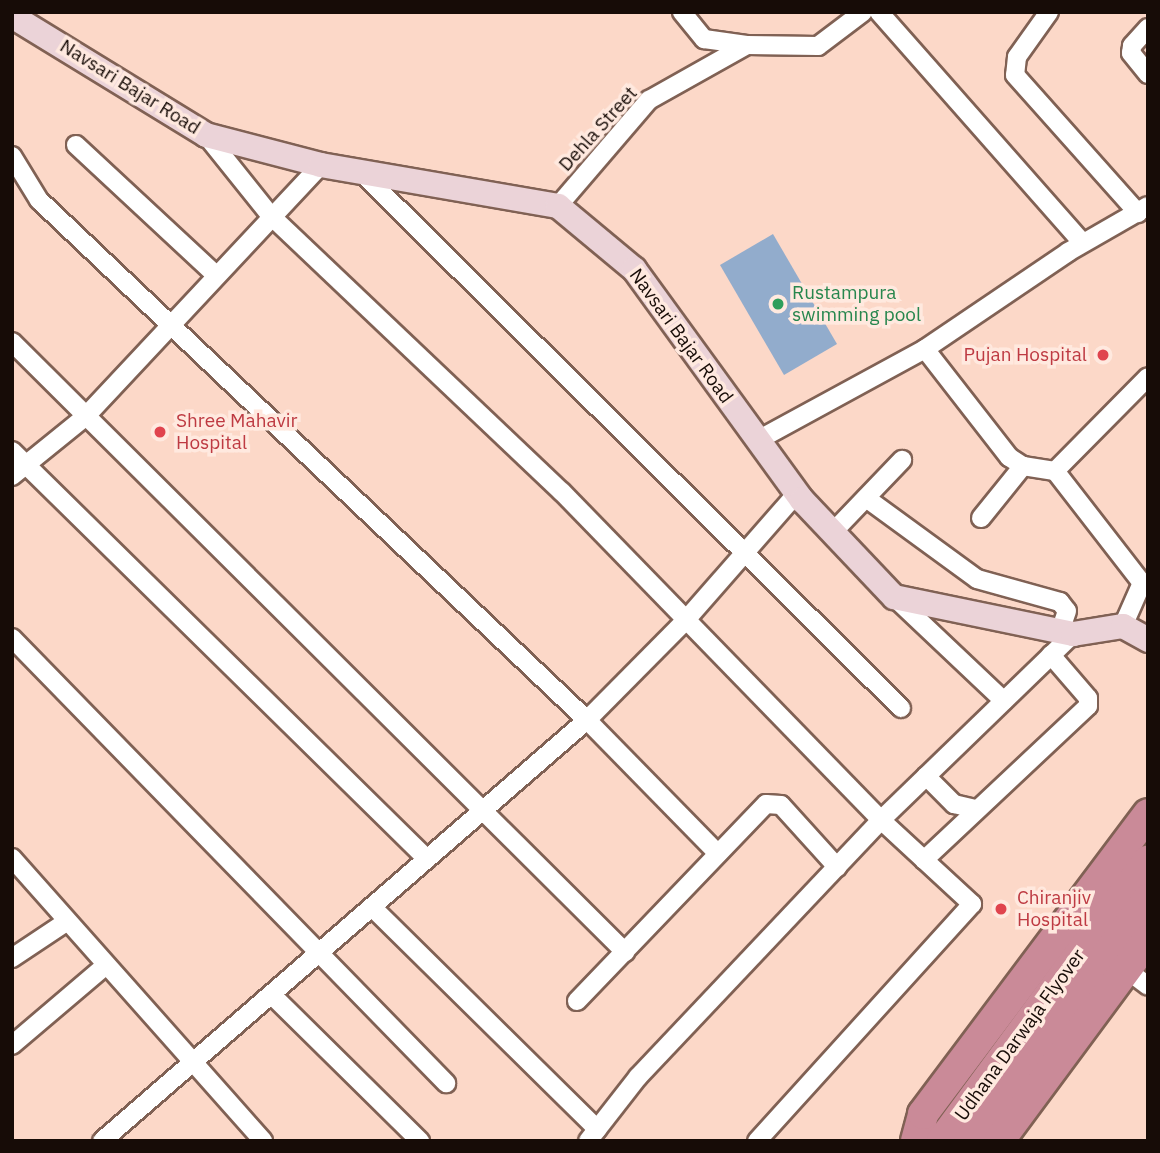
<!DOCTYPE html>
<html>
<head>
<meta charset="utf-8">
<style>
	body { margin:0 }
	#map { position:relative; width:1160px; height:1153px; overflow:hidden; background:#fcd8c8; font-family:"IBM Plex Sans",sans-serif }
	div>[style] { position:absolute }
	[style*='--x'] { left:calc(var(--x)*1px); top:calc(var(--y)*1px); width:calc(var(--w)*1px); rotate:calc(var(--a)*1deg) }
	.water>* { inset:0; background:#92accc }
	.roads { filter:drop-shadow(2px 0 #806154) drop-shadow(-2px 0 #806154) drop-shadow(0 2px #806154) drop-shadow(0 -2px #806154) }
	.minor>* { height:18px; margin:-9px; padding:0 9px; transform-origin:9px; border-radius:9px; background:#fff }
	.secondary>* { height:24px; margin:-12px; padding:0 12px; transform-origin:12px; border-radius:12px; background:#ebd3d8 }
	.trunk>* { height:30px; margin:-15px; padding:0 15px; transform-origin:15px; border-radius:15px; background:#ca8a98 }
	.dots>* { width:19px; height:19px; translate:-50% -50%; box-sizing:border-box; border:4px solid #ffe9df; border-radius:50% }
	span { translate:-50% -50%; white-space:nowrap; text-align:center; line-height:1.15; -webkit-text-stroke:7px #ffe9df; paint-order:stroke }
	.street-label { font-size:19px; color:#170c07 }
	.leisure-label { font-size:19px; color:#27864d }
	.left { translate:0 -50%; text-align:left }
	.health-label { font-size:19px; color:#be3a42 }
	.right { translate:-100% -50%; text-align:right }
	.frame { position:absolute; inset:0; border:14px solid #170c07; pointer-events:none }
</style>
</head>
<body>
<div id="map">
	<div class="water">
		<i style="clip-path:polygon(773px 234px,837px 344px,784px 375px,720px 265px)"></i>
	</div>
	<div class="roads">
		<div class="minor">
			<i style="--x:682;--y:12;--w:35;--a:51"></i>
			<i style="--x:704;--y:39;--w:43;--a:7.9"></i>
			<i style="--x:879;--y:12;--w:307;--a:48.6"></i>
			<i style="--x:1049;--y:12;--w:55;--a:125.4"></i>
			<i style="--x:1017;--y:57;--w:18;--a:96"></i>
			<i style="--x:1015;--y:75;--w:185;--a:48.3"></i>
			<i style="--x:1148;--y:28;--w:24;--a:132"></i>
			<i style="--x:1132;--y:46;--w:7;--a:98"></i>
			<i style="--x:1131;--y:53;--w:27;--a:51"></i>
			<i style="--x:206;--y:135;--w:102;--a:51.3"></i>
			<i style="--x:270;--y:215;--w:402;--a:43.5"></i>
			<i style="--x:562;--y:492;--w:458;--a:45.8"></i>
			<i style="--x:881;--y:820;--w:124;--a:42.7"></i>
			<i style="--x:972;--y:904;--w:320;--a:132.2"></i>
			<i style="--x:76;--y:145;--w:190;--a:42.9"></i>
			<i style="--x:12;--y:156;--w:52;--a:58.5"></i>
			<i style="--x:39;--y:200;--w:755;--a:43.5"></i>
			<i style="--x:587;--y:720;--w:187;--a:45.6"></i>
			<i style="--x:361;--y:172;--w:761;--a:44.79"></i>
			<i style="--x:558;--y:206;--w:140;--a:-49.4"></i>
			<i style="--x:649;--y:100;--w:112;--a:-29.3"></i>
			<i style="--x:747;--y:45;--w:71;--a:0.8"></i>
			<i style="--x:818;--y:46;--w:56;--a:-37.1"></i>
			<i style="--x:12;--y:342;--w:865;--a:44.86"></i>
			<i style="--x:925;--y:349;--w:137;--a:52.1"></i>
			<i style="--x:1009;--y:457;--w:17;--a:33"></i>
			<i style="--x:1023;--y:466;--w:32;--a:9"></i>
			<i style="--x:758;--y:440;--w:190;--a:-28.6"></i>
			<i style="--x:925;--y:349;--w:173;--a:-34.1"></i>
			<i style="--x:1068;--y:252;--w:92;--a:-29.9"></i>
			<i style="--x:12;--y:451;--w:582;--a:44.51"></i>
			<i style="--x:12;--y:476;--w:95;--a:-39"></i>
			<i style="--x:86;--y:416;--w:344;--a:-46.9"></i>
			<i style="--x:866;--y:498;--w:137;--a:36.1"></i>
			<i style="--x:977;--y:579;--w:86;--a:15.5"></i>
			<i style="--x:1060;--y:602;--w:11;--a:52"></i>
			<i style="--x:1067;--y:611;--w:21;--a:109"></i>
			<i style="--x:981;--y:518;--w:67;--a:-51.1"></i>
			<i style="--x:833;--y:532;--w:100;--a:-46.2"></i>
			<i style="--x:894;--y:597;--w:151;--a:43.4"></i>
			<i style="--x:1123;--y:626;--w:47;--a:-66.2"></i>
			<i style="--x:1142;--y:583;--w:142;--a:-127.8"></i>
			<i style="--x:1055;--y:471;--w:132;--a:-45.3"></i>
			<i style="--x:12;--y:638;--w:622;--a:45.72"></i>
			<i style="--x:926;--y:776;--w:40;--a:45"></i>
			<i style="--x:954;--y:804;--w:22;--a:13"></i>
			<i style="--x:12;--y:858;--w:378;--a:48.4"></i>
			<i style="--x:924;--y:860;--w:225;--a:-43.2"></i>
			<i style="--x:1088;--y:706;--w:8;--a:-90"></i>
			<i style="--x:1088;--y:698;--w:57;--a:-130.7"></i>
			<i style="--x:373;--y:908;--w:315;--a:44.6"></i>
			<i style="--x:12;--y:958;--w:65;--a:-33.7"></i>
			<i style="--x:1127;--y:970;--w:26;--a:37"></i>
			<i style="--x:272;--y:995;--w:208;--a:44.6"></i>
			<i style="--x:577;--y:1001;--w:273;--a:-46.2"></i>
			<i style="--x:766;--y:804;--w:15;--a:4"></i>
			<i style="--x:781;--y:805;--w:84;--a:47.9"></i>
			<i style="--x:12;--y:1045;--w:123;--a:-40.4"></i>
			<i style="--x:102;--y:1141;--w:642;--a:-40.96"></i>
			<i style="--x:587;--y:720;--w:139;--a:-45.3"></i>
			<i style="--x:685;--y:621;--w:170;--a:-48.8"></i>
			<i style="--x:588;--y:1141;--w:81;--a:-52"></i>
			<i style="--x:638;--y:1077;--w:354;--a:-46.6"></i>
			<i style="--x:881;--y:820;--w:267;--a:-44.1"></i>
		</div>
		<div class="secondary">
			<i style="--x:12;--y:16;--w:228;--a:31.5"></i>
			<i style="--x:206;--y:135;--w:119;--a:14.6"></i>
			<i style="--x:321;--y:165;--w:241;--a:9.8"></i>
			<i style="--x:558;--y:206;--w:99;--a:39.7"></i>
			<i style="--x:634;--y:269;--w:286;--a:54"></i>
			<i style="--x:802;--y:500;--w:134;--a:46.5"></i>
			<i style="--x:894;--y:597;--w:183;--a:11.7"></i>
			<i style="--x:1073;--y:634;--w:51;--a:-9.1"></i>
			<i style="--x:1123;--y:626;--w:29;--a:29"></i>
		</div>
		<div class="trunk">
			<i style="--x:916;--y:1141;--w:28;--a:-75"></i>
			<i style="--x:923;--y:1114;--w:375;--a:-53.1"></i>
			<i style="--x:942;--y:1141;--w:348;--a:-53.7"></i>
			<i style="--x:969;--y:1141;--w:301;--a:-53.5"></i>
			<i style="--x:999;--y:1141;--w:250;--a:-53.5"></i>
		</div>
	</div>
	<div class="dots">
		<i style="left:778px;top:304px;background:#2e9e5b"></i>
		<i style="left:1103px;top:355px;background:#e0444e"></i>
		<i style="left:160px;top:432px;background:#e0444e"></i>
		<i style="left:1001px;top:909px;background:#e0444e"></i>
	</div>
	<div class="street-label">
		<span style="left:130px;top:87px;rotate:32deg">Navsari Bajar Road</span>
		<span style="left:598px;top:129px;rotate:-48deg">Dehla Street</span>
		<span style="left:681px;top:336px;rotate:54deg">Navsari Bajar Road</span>
		<span style="left:1020px;top:1035px;rotate:-54deg">Udhana Darwaja Flyover</span>
	</div>
	<div class="leisure-label">
		<span class="left" style="left:792px;top:304px">Rustampura<br>swimming pool</span>
	</div>
	<div class="health-label">
		<span class="right" style="left:1087px;top:355px">Pujan Hospital</span>
		<span class="left" style="left:176px;top:432px">Shree Mahavir<br>Hospital</span>
		<span class="left" style="left:1017px;top:909px">Chiranjiv<br>Hospital</span>
	</div>
	<div class="frame"></div>
</div>
</body>
</html>
